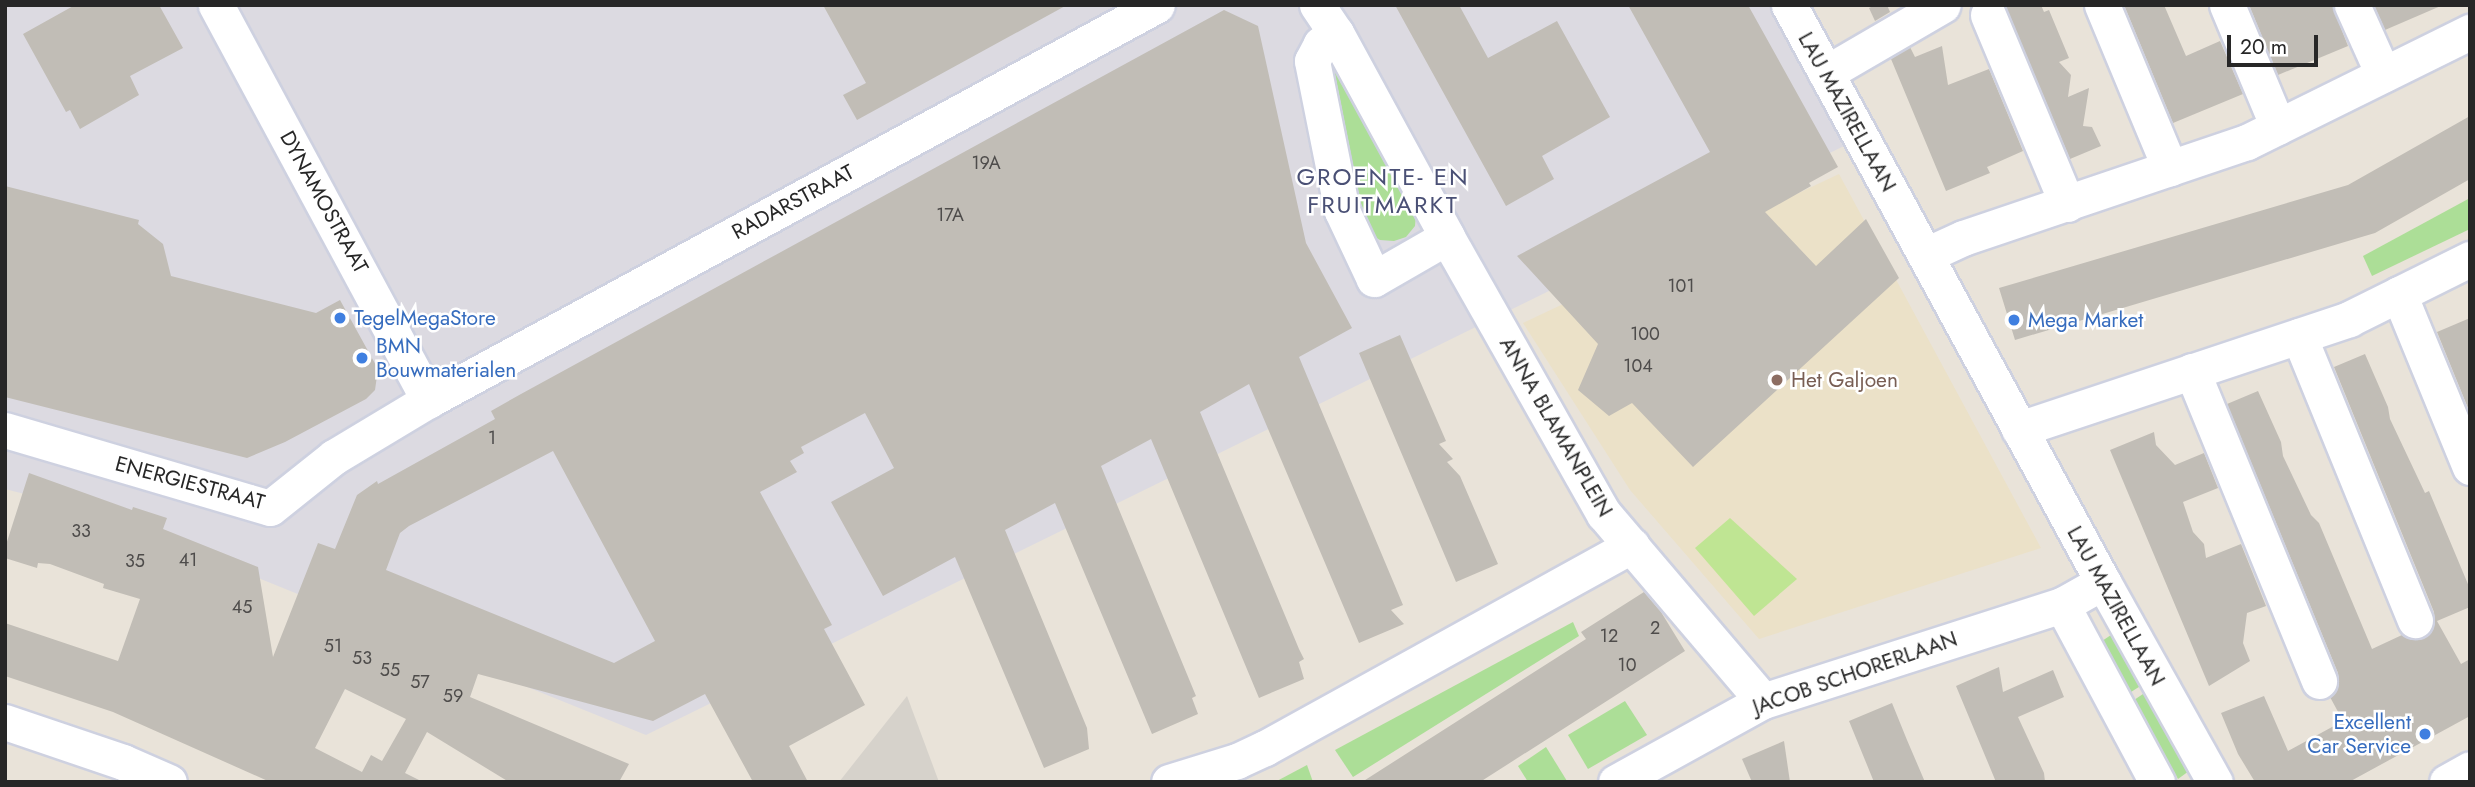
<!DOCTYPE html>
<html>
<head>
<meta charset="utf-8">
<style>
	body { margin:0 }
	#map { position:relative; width:2475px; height:787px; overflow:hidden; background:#e9e3d9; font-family:Jost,sans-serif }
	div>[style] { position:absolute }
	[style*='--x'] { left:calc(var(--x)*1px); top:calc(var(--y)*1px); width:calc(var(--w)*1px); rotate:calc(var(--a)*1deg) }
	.industrial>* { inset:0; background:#dcdae1 }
	.education>* { inset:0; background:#ebe1c8 }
	.green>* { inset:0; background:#acde97 }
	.pitch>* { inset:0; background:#bfe593 }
	.plaza>* { inset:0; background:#d6d2cb }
	.building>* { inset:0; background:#c1bdb6 }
	.roads { filter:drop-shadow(2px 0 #ced1e0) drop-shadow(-2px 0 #ced1e0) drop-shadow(0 2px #ced1e0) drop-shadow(0 -2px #ced1e0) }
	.minor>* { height:35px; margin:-17.5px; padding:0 17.5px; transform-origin:17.5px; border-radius:17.5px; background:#fff }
	.dots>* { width:19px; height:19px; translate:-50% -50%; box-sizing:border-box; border:4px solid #fff; border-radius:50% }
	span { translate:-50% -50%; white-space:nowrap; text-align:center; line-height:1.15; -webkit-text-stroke:5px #fff; paint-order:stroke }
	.number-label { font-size:18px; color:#4e4c4b }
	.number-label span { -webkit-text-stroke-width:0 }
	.street-label { font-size:21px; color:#272727 }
	.shop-label { font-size:21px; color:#366cbe }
	.left { translate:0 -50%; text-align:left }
	.right { translate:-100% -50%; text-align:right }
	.education-label { font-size:21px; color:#785e54 }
	.quarter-label { font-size:24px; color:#4a5075; letter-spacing:2px }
	.frame { position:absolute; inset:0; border:7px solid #272727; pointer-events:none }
	.scale { position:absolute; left:2227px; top:35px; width:91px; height:32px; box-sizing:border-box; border:4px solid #272727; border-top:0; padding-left:9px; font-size:21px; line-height:24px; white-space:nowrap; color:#272727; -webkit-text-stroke:5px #fff; paint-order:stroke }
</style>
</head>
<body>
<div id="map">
	<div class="industrial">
		<i style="clip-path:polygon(5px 5px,1774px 5px,1850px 143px,646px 735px,95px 512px,5px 489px)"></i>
	</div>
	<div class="education">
		<i style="clip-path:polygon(1839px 174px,2041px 548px,1759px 639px,1630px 490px,1523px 323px)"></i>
	</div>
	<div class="green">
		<i style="clip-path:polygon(1331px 63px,1416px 213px,1415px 226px,1406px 237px,1394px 241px,1380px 240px,1366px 232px,1355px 216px,1326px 65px)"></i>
		<i style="clip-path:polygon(2470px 198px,2470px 229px,2372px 276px,2363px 256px)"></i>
		<i style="clip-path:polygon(1573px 622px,1579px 636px,1353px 777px,1335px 750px)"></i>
		<i style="clip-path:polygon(2114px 633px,2142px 685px,2131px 692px,2102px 641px)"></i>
		<i style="clip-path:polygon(2146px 692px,2189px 771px,2178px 779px,2134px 700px)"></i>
		<i style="clip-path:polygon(1625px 701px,1647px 735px,1588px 769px,1568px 735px)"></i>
		<i style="clip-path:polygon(1546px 747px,1567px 781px,1528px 782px,1518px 766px)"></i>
		<i style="clip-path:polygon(1307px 765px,1313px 782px,1275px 782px)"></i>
	</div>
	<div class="pitch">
		<i style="clip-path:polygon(1730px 518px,1797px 579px,1754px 616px,1695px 548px)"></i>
	</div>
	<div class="plaza">
		<i style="clip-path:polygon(907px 696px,939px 782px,839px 782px)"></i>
	</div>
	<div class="building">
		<i style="clip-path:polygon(75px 5px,159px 5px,183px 48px,130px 76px,139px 95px,80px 129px,70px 110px,66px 112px,23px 34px)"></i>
		<i style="clip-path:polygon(823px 5px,1067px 5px,857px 120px,843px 95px,866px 83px)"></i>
		<i style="clip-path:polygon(1395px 5px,1459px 5px,1488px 58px,1557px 21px,1610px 117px,1542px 156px,1554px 179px,1506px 206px)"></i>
		<i style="clip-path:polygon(1628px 5px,1748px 5px,1838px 167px,1809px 183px,1811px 186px,1765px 212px,1816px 266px,1866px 219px,1899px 278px,1693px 467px,1632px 403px,1609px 416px,1578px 390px,1598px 344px,1517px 256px,1710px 152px)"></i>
		<i style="clip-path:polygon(1875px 5px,1887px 5px,1890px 12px,1875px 21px,1869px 8px)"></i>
		<i style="clip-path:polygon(2005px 5px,2041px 5px,2044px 12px,2049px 10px,2069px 58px,2059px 62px,2071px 75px,2068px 97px,2089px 88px,2083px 126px,2092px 127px,2101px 146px,2070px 159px)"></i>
		<i style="clip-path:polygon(2124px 5px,2164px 5px,2186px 56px,2220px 41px,2243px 94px,2173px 123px)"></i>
		<i style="clip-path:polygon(2249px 5px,2332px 5px,2348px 46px,2278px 75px)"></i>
		<i style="clip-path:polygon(2374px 5px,2443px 5px,2385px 30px)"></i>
		<i style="clip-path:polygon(evenodd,1224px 10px,1258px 26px,1306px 243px,1352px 328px,1299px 357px,1403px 605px,1391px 610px,1404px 624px,1359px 643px,1249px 384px,1200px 412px,1299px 649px,1304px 659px,1299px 662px,1304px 679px,1259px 698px,1151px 439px,1101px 466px,1196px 696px,1192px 698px,1198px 714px,1152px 734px,1055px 503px,1005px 530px,1087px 728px,1089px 749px,1044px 768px,955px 557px,883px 596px,831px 502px,894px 468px,865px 413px,801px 447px,804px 453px,790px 461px,797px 472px,760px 492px,832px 625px,824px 629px,865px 705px,789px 746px,808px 782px,753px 782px,705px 694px,653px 721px,478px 674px,470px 697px,629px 764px,619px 782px,509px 782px,427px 732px,405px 773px,423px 782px,270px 782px,113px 712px,5px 676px,5px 623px,118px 661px,140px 599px,103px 588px,104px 584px,50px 564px,38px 563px,37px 568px,5px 558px,5px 548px,29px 473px,132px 510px,133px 507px,167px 518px,163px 529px,258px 567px,273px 657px,318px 543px,335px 549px,357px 495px,377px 481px,378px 484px,495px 419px,491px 411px,521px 394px,1224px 10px,553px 451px,655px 641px,614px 663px,386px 570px,400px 533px,409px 526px,553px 451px,1224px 10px,345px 689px,406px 719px,382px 761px,371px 755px,362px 772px,315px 748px,345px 689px)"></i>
		<i style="clip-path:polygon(1942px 46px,1948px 85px,1989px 69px,2023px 151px,1987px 167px,1990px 173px,1946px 191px,1891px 59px,1910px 47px,1915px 57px)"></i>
		<i style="clip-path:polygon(2470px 116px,2470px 179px,2375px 233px,2015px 340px,1999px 288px,2348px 185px)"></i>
		<i style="clip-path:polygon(5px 186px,139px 220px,138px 224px,163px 244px,171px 276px,316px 313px,340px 300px,378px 369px,375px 390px,366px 399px,285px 442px,247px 458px,5px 397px)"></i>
		<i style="clip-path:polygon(2470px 318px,2470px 413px,2437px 332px)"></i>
		<i style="clip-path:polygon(1400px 335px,1446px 441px,1439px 444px,1453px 459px,1447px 462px,1460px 476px,1498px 564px,1456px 582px,1359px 353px)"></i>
		<i style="clip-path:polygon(2365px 354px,2388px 407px,2390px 419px,2425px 493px,2429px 491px,2470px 589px,2470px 607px,2437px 621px,2461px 664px,2470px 659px,2470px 716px,2349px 782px,2255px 782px,2238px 754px,2221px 713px,2264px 696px,2288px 751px,2343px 721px,2330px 697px,2339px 684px,2338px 673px,2227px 404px,2258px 391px,2281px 442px,2283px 456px,2311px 515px,2319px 523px,2372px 649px,2402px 635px,2412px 640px,2423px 638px,2435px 623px,2434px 612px,2334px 367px)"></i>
		<i style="clip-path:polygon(2154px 432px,2156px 445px,2175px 465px,2204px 453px,2218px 488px,2183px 502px,2193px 532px,2204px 544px,2206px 558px,2241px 544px,2266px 606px,2247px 613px,2243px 643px,2250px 661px,2209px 686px,2110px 450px)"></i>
		<i style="clip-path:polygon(1644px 592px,1661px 612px,1685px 651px,1480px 782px,1362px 782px,1586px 639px,1581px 632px)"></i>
		<i style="clip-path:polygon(1999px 667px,2003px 692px,2053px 670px,2064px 697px,2018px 717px,2044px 773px,2045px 782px,1996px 782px,1956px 686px)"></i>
		<i style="clip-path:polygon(1892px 703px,1907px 740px,1925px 782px,1874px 782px,1849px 721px)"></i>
		<i style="clip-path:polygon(1784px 741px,1790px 782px,1752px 782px,1742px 759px)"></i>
	</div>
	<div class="roads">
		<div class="minor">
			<i style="--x:216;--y:5;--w:449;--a:61.7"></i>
			<i style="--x:1317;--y:5;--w:34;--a:56"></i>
			<i style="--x:1336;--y:33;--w:232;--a:61.4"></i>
			<i style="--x:1447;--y:237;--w:318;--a:60.5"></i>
			<i style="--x:1604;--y:514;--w:245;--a:49.6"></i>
			<i style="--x:1789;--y:5;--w:657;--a:61.45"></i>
			<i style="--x:2103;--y:582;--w:229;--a:60.8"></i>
			<i style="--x:2102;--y:5;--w:177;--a:67.4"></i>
			<i style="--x:2227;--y:5;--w:132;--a:67.3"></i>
			<i style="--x:2352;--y:5;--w:76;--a:65.8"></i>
			<i style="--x:1988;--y:15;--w:205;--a:67.3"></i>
			<i style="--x:1336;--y:33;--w:19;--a:144"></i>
			<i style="--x:1321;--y:44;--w:19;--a:118"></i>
			<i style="--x:1312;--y:61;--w:153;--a:78.7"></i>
			<i style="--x:1342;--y:211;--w:75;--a:64.8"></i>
			<i style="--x:1374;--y:279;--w:84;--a:-29.9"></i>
			<i style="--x:1826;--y:73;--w:135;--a:-30.2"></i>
			<i style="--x:1926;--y:255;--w:41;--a:-24.7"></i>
			<i style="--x:1963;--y:238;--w:300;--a:-18.7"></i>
			<i style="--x:2247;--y:142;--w:249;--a:-26.3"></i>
			<i style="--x:2399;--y:294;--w:187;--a:67.7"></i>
			<i style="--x:2299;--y:336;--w:307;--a:67.8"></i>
			<i style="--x:2192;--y:371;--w:335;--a:67.7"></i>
			<i style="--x:2019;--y:429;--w:348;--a:-18.4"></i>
			<i style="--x:2349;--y:319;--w:135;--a:-26.4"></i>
			<i style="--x:5;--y:430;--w:276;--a:16.4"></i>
			<i style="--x:270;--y:508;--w:82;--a:-38.6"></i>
			<i style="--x:334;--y:457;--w:111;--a:-31"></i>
			<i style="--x:429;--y:400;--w:828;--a:-28.48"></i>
			<i style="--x:2062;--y:605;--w:201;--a:61.8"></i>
			<i style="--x:5;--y:722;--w:125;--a:18.7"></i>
			<i style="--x:123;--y:762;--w:50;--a:23.5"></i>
			<i style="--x:1169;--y:782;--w:71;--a:-17.2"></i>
			<i style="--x:1237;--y:761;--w:31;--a:-25"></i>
			<i style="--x:1265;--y:748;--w:419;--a:-28.9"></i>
			<i style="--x:1616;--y:782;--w:168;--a:-28.9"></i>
			<i style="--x:1763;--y:701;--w:314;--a:-17.8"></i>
			<i style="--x:2062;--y:605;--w:47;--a:-29.3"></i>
			<i style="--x:2447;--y:782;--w:26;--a:-29"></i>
		</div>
	</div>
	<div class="dots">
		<i style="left:340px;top:318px;background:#3f7fe0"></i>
		<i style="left:2014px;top:320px;background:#3f7fe0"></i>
		<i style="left:362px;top:358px;background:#3f7fe0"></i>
		<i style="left:1777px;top:380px;background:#8d6e63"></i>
		<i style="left:2425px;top:734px;background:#3f7fe0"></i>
	</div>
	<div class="number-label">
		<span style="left:986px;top:163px">19A</span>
		<span style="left:950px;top:215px">17A</span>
		<span style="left:1681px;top:286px">101</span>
		<span style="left:1645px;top:334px">100</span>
		<span style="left:1638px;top:366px">104</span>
		<span style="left:492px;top:438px">1</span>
		<span style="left:81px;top:531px">33</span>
		<span style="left:188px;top:560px">41</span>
		<span style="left:135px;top:561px">35</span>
		<span style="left:242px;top:607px">45</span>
		<span style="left:1655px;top:628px">2</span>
		<span style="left:1609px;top:636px">12</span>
		<span style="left:333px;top:646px">51</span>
		<span style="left:362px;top:658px">53</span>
		<span style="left:1627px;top:665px">10</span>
		<span style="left:390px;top:670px">55</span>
		<span style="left:420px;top:682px">57</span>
		<span style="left:453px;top:696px">59</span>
	</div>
	<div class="street-label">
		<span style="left:1847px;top:112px;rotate:61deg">LAU MAZIRELLAAN</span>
		<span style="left:324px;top:202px;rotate:61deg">DYNAMOSTRAAT</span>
		<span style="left:793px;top:202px;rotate:-28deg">RADARSTRAAT</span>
		<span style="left:1556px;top:427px;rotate:60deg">ANNA BLAMANPLEIN</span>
		<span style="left:190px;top:483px;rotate:15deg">ENERGIESTRAAT</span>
		<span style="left:2116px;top:606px;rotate:61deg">LAU MAZIRELLAAN</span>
		<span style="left:1855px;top:673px;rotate:-19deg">JACOB SCHORERLAAN</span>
	</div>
	<div class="shop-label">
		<span class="left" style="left:354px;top:318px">TegelMegaStore</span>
		<span class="left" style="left:2028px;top:320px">Mega Market</span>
		<span class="left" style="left:376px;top:358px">BMN<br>Bouwmaterialen</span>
		<span class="right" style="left:2411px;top:734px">Excellent<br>Car Service</span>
	</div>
	<div class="education-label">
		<span class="left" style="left:1791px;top:380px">Het Galjoen</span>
	</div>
	<div class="quarter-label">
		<span style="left:1383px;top:191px">GROENTE- EN<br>FRUITMARKT</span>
	</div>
	<div class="frame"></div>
	<div class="scale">20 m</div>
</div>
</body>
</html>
